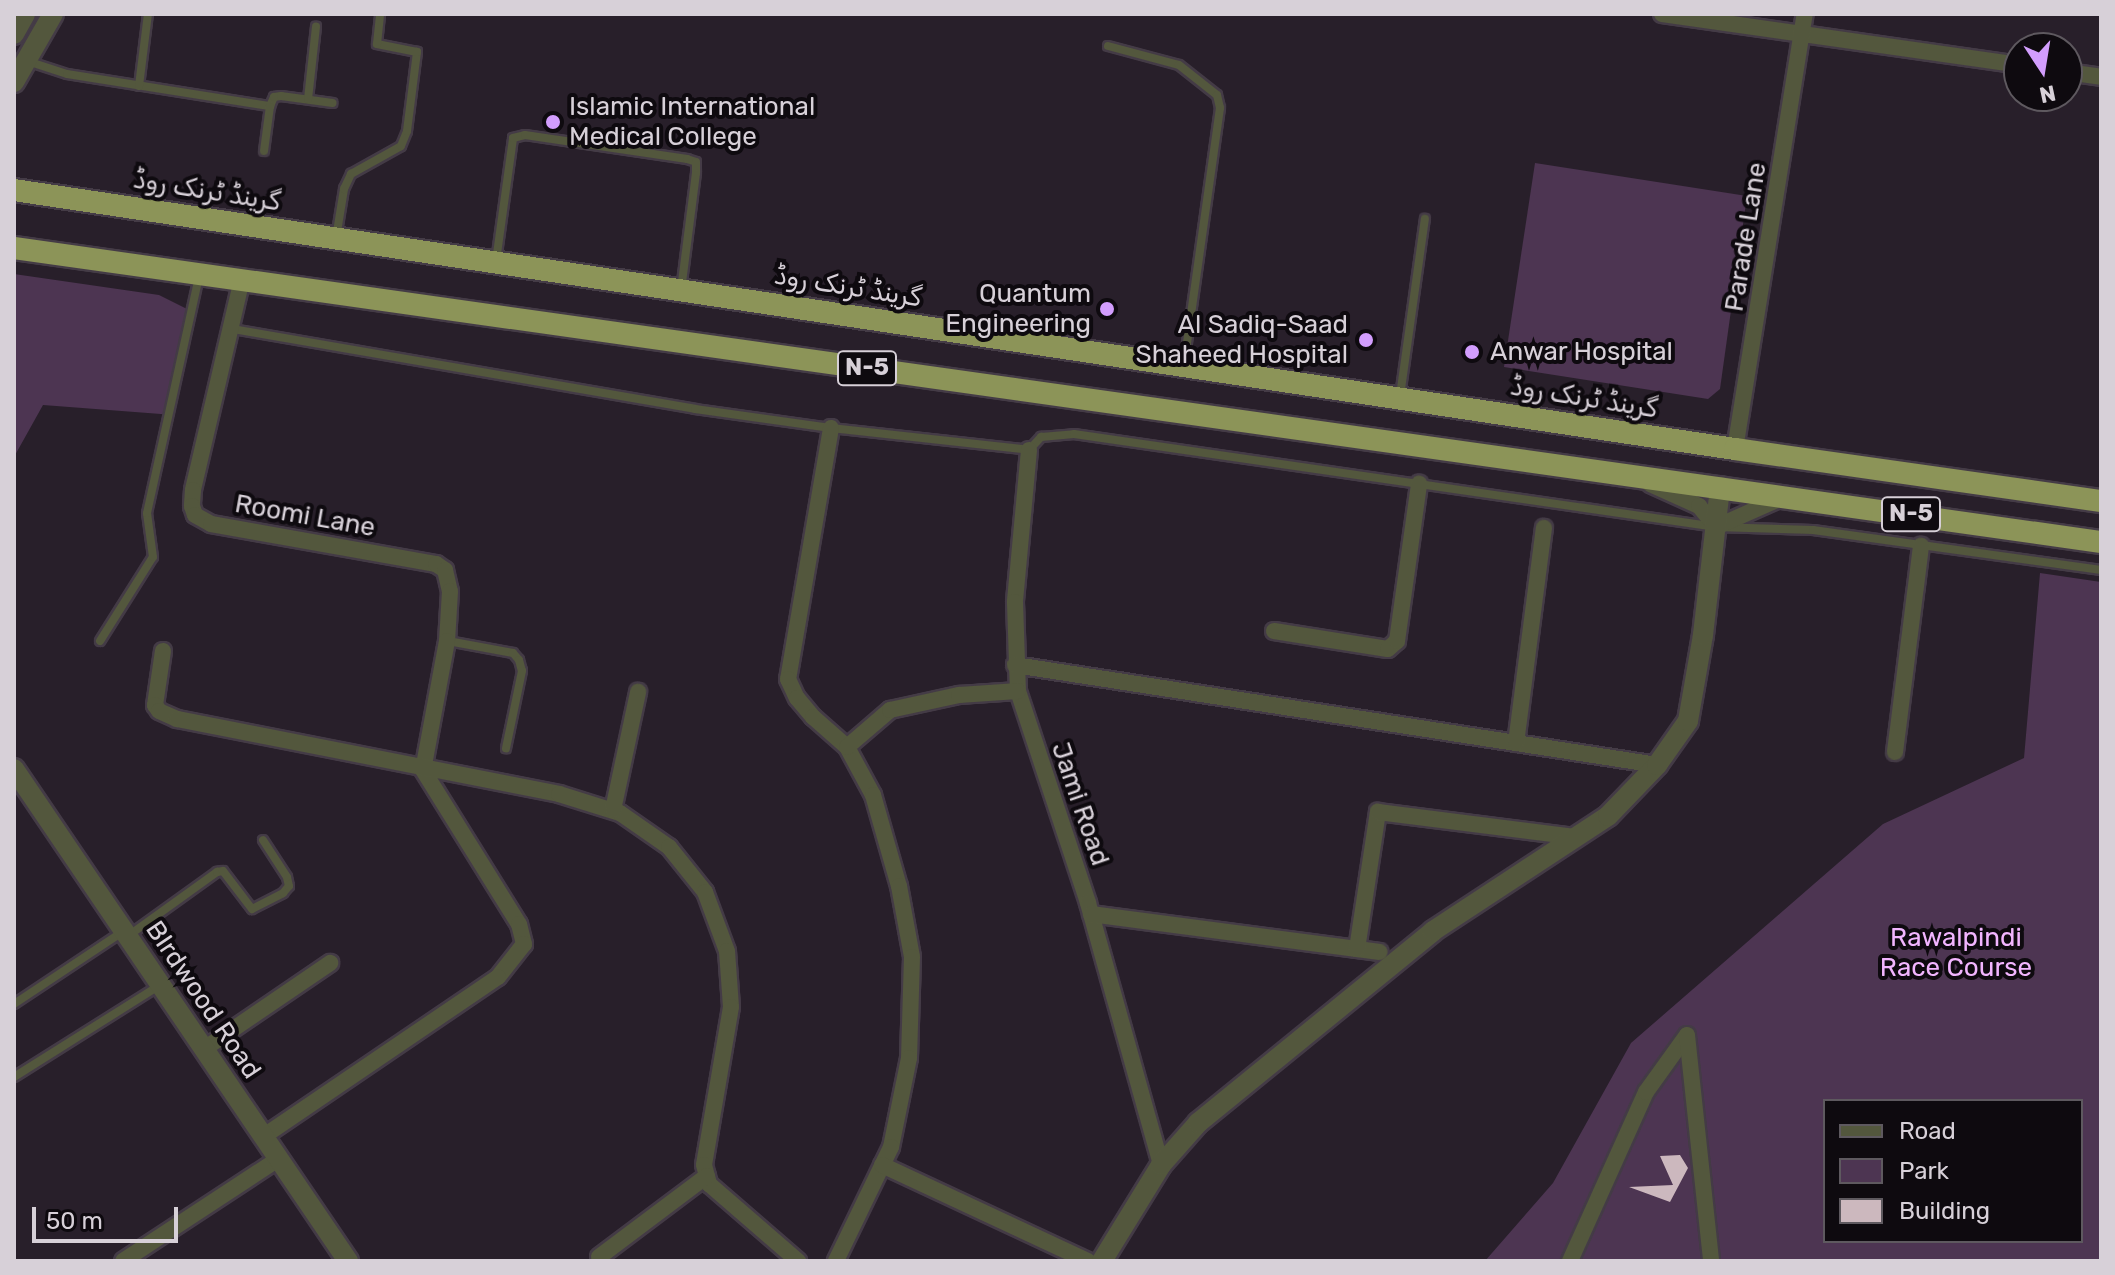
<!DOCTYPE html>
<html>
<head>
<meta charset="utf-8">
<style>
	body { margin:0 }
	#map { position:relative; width:2115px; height:1275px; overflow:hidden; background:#281f2a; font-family:Rubik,"Noto Sans Arabic",sans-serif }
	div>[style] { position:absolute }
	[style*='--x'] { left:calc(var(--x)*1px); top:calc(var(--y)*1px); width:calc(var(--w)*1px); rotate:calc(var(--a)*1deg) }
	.green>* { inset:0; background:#4d3552 }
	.building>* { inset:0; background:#ccb8be }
	.roads { filter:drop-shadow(2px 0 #443b46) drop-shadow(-2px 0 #443b46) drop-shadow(0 2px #443b46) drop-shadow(0 -2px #443b46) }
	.service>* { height:8px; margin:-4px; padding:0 4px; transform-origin:4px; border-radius:4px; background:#53573d }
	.minor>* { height:16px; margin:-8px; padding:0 8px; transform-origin:8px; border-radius:8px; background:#53573d }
	.tertiary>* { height:20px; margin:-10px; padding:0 10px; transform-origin:10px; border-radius:10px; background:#53573d }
	.trunk>* { height:22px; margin:-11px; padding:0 11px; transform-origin:11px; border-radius:11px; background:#8c9458 }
	.dots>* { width:22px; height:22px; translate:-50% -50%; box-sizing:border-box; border:4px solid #0e0a0f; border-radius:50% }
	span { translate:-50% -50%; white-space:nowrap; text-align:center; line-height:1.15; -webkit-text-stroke:8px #0e0a0f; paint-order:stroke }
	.shield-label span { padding:2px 6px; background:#0e0a0f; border:2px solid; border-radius:6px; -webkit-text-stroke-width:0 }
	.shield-label { font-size:24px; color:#d7d0d8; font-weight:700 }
	.poi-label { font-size:26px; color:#d7d0d8 }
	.left { translate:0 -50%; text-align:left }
	.right { translate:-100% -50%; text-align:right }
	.street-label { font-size:26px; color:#d7d0d8 }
	.park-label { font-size:26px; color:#f2b5ff }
	.frame { position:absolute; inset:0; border:16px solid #d7d0d8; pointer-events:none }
	.legend { position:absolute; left:1823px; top:1099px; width:260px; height:144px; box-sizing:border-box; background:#0e0a0f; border:2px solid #5e595f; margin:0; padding:10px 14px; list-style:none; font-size:24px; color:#d7d0d8 }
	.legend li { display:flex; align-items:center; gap:16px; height:40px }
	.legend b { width:40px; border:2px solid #5e595f }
	.north { position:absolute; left:2003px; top:32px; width:80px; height:80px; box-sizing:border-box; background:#0e0a0f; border:2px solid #5e595f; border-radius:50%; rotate:168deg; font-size:22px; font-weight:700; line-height:32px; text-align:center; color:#d7d0d8 }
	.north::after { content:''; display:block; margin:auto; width:28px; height:36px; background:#d29dfd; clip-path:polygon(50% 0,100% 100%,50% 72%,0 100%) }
	.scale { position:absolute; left:32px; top:1207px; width:146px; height:36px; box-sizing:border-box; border:4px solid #d7d0d8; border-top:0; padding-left:10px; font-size:24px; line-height:28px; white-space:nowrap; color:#d7d0d8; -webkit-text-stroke:6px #0e0a0f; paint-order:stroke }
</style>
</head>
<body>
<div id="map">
	<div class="green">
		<i style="clip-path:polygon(1535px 163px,1747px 196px,1720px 389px,1708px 399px,1504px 367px)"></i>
		<i style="clip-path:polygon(14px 274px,159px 295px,195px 313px,174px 415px,43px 405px,14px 457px)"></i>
		<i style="clip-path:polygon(evenodd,2040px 573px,2101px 582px,2101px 1261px,1485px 1261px,1553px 1183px,1631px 1043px,1883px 824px,2024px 758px,2040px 573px,1825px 1101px,2081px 1101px,2081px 1241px,1825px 1241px,1825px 1101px)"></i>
	</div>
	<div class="building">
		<i style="clip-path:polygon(1680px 1155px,1688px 1168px,1670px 1202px,1629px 1187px,1673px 1185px,1660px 1156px)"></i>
	</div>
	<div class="roads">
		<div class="service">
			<i style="--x:1108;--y:46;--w:73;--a:15"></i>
			<i style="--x:1179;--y:65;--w:48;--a:38.3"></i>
			<i style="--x:1217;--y:95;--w:13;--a:77"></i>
			<i style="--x:1220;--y:108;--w:260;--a:98"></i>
			<i style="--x:27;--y:61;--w:42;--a:18"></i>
			<i style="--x:67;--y:74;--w:206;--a:9"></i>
			<i style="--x:270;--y:106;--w:10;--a:-66"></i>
			<i style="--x:274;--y:97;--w:7;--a:-8"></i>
			<i style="--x:281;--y:96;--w:52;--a:7.7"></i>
			<i style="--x:139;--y:86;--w:73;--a:-82.9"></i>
			<i style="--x:308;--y:99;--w:73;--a:-83.7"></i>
			<i style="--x:264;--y:151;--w:45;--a:-82.4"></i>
			<i style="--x:336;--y:238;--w:50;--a:-80.7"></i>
			<i style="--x:344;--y:189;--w:17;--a:-65"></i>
			<i style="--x:351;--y:174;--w:57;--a:-29.2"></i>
			<i style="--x:401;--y:146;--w:16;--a:-68"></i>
			<i style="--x:407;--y:131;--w:80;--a:-82.8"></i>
			<i style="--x:417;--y:52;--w:41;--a:-168.7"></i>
			<i style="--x:377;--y:44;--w:30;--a:-84"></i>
			<i style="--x:496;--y:261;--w:124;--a:-82.1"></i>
			<i style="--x:513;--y:138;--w:12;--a:-14"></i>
			<i style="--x:525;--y:135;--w:164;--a:8.4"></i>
			<i style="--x:687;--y:159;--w:9;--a:18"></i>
			<i style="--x:696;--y:162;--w:11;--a:90"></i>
			<i style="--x:696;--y:173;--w:118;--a:97.3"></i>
			<i style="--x:233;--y:329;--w:469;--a:9.8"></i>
			<i style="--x:695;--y:409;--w:137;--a:8"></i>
			<i style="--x:831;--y:428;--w:199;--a:6.3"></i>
			<i style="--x:1029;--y:450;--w:18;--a:-47"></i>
			<i style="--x:1041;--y:437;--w:33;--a:-5"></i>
			<i style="--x:1074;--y:434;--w:649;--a:8.24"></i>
			<i style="--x:1716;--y:527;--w:97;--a:1.8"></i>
			<i style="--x:1813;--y:530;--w:291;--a:7.9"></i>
			<i style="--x:1400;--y:396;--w:179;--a:-82"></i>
			<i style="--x:100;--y:641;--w:99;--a:-57.8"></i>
			<i style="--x:153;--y:557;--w:44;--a:-97.8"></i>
			<i style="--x:147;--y:513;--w:243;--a:-77.6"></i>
			<i style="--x:448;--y:641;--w:66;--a:10.5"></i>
			<i style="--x:513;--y:653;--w:9;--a:49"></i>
			<i style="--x:519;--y:660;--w:11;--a:75"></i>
			<i style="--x:522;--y:671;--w:79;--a:101.7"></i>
			<i style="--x:128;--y:936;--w:110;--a:-35.7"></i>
			<i style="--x:217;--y:872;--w:6;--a:-9"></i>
			<i style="--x:223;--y:871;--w:48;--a:52.7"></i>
			<i style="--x:252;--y:909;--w:35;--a:-27"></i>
			<i style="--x:283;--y:893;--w:9;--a:-49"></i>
			<i style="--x:289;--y:886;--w:9;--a:-103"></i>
			<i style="--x:287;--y:877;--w:44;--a:-123"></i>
			<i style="--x:14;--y:1004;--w:132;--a:-33.6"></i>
			<i style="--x:14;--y:1077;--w:173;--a:-32.2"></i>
		</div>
		<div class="minor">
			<i style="--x:1662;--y:14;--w:361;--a:8.1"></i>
			<i style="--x:2067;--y:72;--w:34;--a:8"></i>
			<i style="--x:242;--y:279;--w:217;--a:103.1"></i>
			<i style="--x:193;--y:490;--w:16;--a:94"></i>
			<i style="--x:192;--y:506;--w:9;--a:72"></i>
			<i style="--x:195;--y:515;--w:18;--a:29"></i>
			<i style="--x:211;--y:524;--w:229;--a:10.1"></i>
			<i style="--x:436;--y:564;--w:11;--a:34"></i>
			<i style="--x:445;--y:570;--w:22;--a:77"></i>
			<i style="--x:450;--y:591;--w:50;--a:93.4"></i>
			<i style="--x:447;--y:641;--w:131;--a:100.5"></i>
			<i style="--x:423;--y:770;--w:181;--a:58.1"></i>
			<i style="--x:519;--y:924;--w:21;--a:76"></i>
			<i style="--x:524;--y:944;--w:42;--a:128.2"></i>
			<i style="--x:498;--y:977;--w:284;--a:145.8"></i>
			<i style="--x:831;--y:428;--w:255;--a:99.7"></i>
			<i style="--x:788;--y:679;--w:21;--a:65"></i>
			<i style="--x:797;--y:698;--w:25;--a:50"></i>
			<i style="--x:813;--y:717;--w:45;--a:41.4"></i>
			<i style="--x:847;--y:747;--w:55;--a:61.6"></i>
			<i style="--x:873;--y:795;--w:95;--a:74.1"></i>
			<i style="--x:899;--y:886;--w:72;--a:79.6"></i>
			<i style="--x:912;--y:957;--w:101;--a:91.7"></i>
			<i style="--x:909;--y:1058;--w:91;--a:101.4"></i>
			<i style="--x:891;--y:1147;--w:127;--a:115.8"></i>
			<i style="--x:1735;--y:449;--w:441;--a:-80.9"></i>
			<i style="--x:1029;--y:450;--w:153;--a:95.3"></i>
			<i style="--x:1015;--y:602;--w:89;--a:88.1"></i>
			<i style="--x:1018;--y:691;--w:223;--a:71.7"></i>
			<i style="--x:1088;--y:903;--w:272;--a:74.4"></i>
			<i style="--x:1650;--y:484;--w:54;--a:24.2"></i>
			<i style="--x:1699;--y:506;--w:27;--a:51"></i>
			<i style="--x:1716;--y:527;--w:71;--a:-24"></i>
			<i style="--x:1274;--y:631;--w:115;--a:9"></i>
			<i style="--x:1388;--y:649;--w:12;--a:-42"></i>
			<i style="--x:1397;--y:641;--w:159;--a:-82"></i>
			<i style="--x:163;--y:651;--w:55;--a:98.4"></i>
			<i style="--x:155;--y:705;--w:7;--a:56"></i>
			<i style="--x:159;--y:711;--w:20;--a:24"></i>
			<i style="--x:177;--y:719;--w:389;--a:11.1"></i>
			<i style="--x:559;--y:794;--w:64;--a:17.3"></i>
			<i style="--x:620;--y:813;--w:60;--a:34.8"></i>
			<i style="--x:669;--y:847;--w:58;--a:51.3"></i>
			<i style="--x:705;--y:892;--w:63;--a:69.6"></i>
			<i style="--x:727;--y:951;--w:56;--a:85.9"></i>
			<i style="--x:731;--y:1007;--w:160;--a:99.7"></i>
			<i style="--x:704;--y:1165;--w:20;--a:75"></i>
			<i style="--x:709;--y:1184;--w:118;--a:40.9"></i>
			<i style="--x:1015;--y:665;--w:650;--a:8.85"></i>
			<i style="--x:1516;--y:743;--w:217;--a:-82.6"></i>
			<i style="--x:847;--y:747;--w:57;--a:-40.7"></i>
			<i style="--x:890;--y:710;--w:71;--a:-12.3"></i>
			<i style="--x:959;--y:695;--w:59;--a:-3.9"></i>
			<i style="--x:1895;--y:752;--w:208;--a:-82.8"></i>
			<i style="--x:613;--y:810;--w:121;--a:-78"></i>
			<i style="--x:1091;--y:914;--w:291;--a:7.5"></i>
			<i style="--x:1357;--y:949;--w:139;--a:-81.3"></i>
			<i style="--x:1378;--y:812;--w:200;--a:7.2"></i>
			<i style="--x:204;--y:1049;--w:153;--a:-34.3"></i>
			<i style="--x:882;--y:1165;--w:227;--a:25"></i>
			<i style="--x:599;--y:1257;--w:135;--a:-36.9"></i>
			<i style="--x:123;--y:1261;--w:186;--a:-33.3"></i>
			<i style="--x:1570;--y:1261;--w:185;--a:-65.8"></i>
			<i style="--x:1646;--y:1092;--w:70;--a:-54.3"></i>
			<i style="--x:1687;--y:1035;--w:227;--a:83.9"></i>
		</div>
		<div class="tertiary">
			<i style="--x:14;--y:34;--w:23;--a:-61"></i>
			<i style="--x:14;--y:82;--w:78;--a:-60.2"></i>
			<i style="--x:14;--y:769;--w:595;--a:55.83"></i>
			<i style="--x:1102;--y:1261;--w:113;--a:-58.4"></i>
			<i style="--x:1161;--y:1165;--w:56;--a:-48.6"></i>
			<i style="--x:1198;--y:1123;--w:303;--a:-39.2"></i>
			<i style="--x:1433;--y:931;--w:209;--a:-33.3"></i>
			<i style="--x:1608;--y:816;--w:71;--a:-46.1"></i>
			<i style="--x:1657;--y:765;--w:54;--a:-54.8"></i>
			<i style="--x:1688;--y:721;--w:87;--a:-80.1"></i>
			<i style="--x:1703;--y:635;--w:149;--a:-83.4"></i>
		</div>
		<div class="trunk">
			<i style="--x:14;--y:190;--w:1740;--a:8.56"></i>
			<i style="--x:1735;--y:449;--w:370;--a:8.1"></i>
			<i style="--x:14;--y:248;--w:2108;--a:8.02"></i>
		</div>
	</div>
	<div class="dots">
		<i style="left:553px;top:122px;background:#d29dfd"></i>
		<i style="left:1107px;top:309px;background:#d29dfd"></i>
		<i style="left:1366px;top:340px;background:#d29dfd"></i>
		<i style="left:1472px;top:352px;background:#d29dfd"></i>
	</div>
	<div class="shield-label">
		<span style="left:867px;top:368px">N-5</span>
		<span style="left:1911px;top:514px">N-5</span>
	</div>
	<div class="poi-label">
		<span class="left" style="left:569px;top:122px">Islamic International<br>Medical College</span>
		<span class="right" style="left:1091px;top:309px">Quantum<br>Engineering</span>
		<span class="right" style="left:1348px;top:340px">Al Sadiq-Saad<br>Shaheed Hospital</span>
		<span class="left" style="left:1490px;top:352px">Anwar Hospital</span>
	</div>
	<div class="street-label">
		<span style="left:207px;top:191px;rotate:9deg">گرینڈ ٹرنک روڈ</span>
		<span style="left:1746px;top:237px;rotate:-81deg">Parade Lane</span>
		<span style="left:848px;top:287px;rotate:9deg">گرینڈ ٹرنک روڈ</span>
		<span style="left:1584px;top:398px;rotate:9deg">گرینڈ ٹرنک روڈ</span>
		<span style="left:305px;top:516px;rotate:10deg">Roomi Lane</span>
		<span style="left:1080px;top:804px;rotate:71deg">Jami Road</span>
		<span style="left:203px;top:1000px;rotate:56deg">BIrdwood Road</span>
	</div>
	<div class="park-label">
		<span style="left:1956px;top:953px">Rawalpindi<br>Race Course</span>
	</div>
	<div class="frame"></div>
	<ul class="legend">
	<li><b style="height:10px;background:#53573d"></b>Road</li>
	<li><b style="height:22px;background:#4d3552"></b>Park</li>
	<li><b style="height:22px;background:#ccb8be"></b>Building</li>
	</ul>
	<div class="north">N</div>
	<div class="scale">50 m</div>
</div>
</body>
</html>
